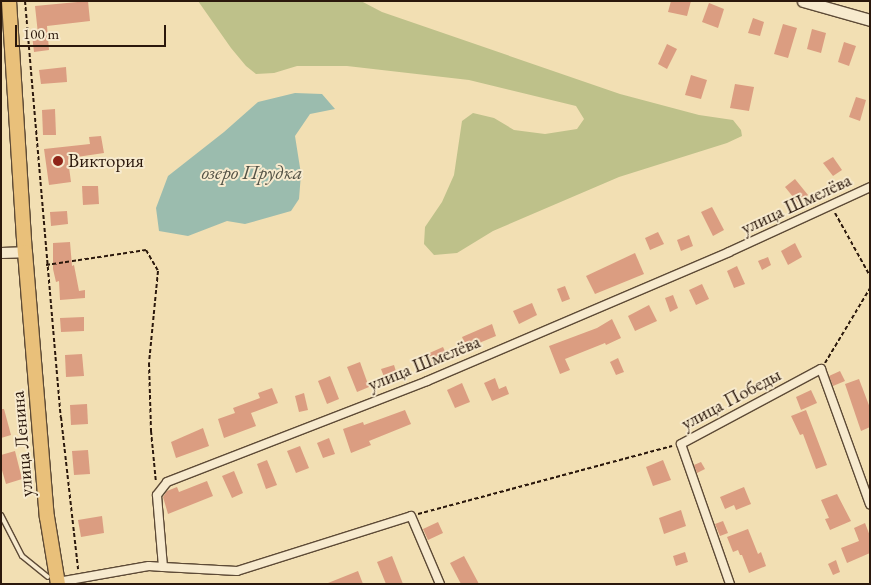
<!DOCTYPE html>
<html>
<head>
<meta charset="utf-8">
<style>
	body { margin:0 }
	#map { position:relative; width:871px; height:585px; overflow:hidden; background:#f2dfb3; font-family:"EB Garamond",serif }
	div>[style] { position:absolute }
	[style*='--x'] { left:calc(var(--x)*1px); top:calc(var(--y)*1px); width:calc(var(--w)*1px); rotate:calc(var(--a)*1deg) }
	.green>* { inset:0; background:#bec18a }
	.water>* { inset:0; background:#9bbcae }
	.building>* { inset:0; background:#db9d81 }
	.path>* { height:2px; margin-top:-1px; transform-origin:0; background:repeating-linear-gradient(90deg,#2b180c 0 4px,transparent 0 6.5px) }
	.roads { filter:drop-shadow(1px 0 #5d4a36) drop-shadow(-1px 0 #5d4a36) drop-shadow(0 1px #5d4a36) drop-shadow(0 -1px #5d4a36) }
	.service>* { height:4px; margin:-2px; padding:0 2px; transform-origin:2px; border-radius:2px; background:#f7eace }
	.minor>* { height:8px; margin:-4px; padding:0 4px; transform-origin:4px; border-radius:4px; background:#f7eace }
	.tertiary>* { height:10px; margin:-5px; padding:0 5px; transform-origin:5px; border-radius:5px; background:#f7eace }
	.secondary>* { height:11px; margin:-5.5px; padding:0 5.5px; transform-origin:5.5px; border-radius:5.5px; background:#f7eace }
	.trunk>* { height:14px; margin:-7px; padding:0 7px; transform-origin:7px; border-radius:7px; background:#e9c07a }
	.dots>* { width:14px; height:14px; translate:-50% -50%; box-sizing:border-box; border:2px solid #f7eace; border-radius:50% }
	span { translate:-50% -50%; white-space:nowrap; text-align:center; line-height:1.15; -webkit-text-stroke:4px #f7eace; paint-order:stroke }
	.poi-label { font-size:19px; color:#2b180c }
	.left { translate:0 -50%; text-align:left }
	.street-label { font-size:19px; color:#2b180c }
	.water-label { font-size:20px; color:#525145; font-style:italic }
	.frame { position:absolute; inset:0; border:2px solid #2b180c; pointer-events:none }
	.scale { position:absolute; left:15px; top:25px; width:151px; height:22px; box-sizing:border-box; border:2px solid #2b180c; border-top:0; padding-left:6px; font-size:15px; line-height:18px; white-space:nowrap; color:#2b180c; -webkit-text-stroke:4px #f7eace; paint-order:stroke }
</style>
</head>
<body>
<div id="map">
	<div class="green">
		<i style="clip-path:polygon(198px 1px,361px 1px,382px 12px,620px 94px,699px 115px,733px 120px,741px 130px,742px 136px,727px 143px,619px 177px,493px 231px,457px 253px,434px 255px,424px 244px,425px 227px,442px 202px,454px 175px,462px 121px,473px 113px,494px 118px,514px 130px,545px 134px,577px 129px,584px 119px,576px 106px,469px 80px,347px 66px,297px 66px,274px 73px,256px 74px,246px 66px,231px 48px)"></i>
	</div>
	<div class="water">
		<i style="clip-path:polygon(295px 93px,322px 94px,335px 109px,310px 114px,295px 136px,301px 174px,299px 199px,291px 211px,245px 224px,227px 221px,188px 236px,159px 231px,156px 208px,168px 176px,224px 132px,258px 102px)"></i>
	</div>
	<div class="building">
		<i style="clip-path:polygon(88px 1px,90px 21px,47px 26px,49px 50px,34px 52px,32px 35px,38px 34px,35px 6px)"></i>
		<i style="clip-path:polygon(671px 1px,691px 1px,687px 16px,668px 12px)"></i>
		<i style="clip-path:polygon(709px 3px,724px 9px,718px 28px,702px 22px)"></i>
		<i style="clip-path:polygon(753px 18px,764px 22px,760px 36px,748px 33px)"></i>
		<i style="clip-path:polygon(783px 24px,797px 28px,788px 58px,774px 54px)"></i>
		<i style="clip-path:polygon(812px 29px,826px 33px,821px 53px,807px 49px)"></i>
		<i style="clip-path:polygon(844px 42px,856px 46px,849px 66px,838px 62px)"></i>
		<i style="clip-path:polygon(667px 44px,677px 49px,667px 69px,658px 64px)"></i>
		<i style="clip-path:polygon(66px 67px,67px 82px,41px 84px,39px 70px)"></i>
		<i style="clip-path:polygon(691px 75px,707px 80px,701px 99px,685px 95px)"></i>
		<i style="clip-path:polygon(735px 84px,754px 87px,749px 111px,730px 108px)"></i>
		<i style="clip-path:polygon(856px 97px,866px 100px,860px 121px,849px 117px)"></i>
		<i style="clip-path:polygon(55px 109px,56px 135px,43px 135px,42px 110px)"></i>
		<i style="clip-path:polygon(101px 136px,104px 153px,70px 158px,68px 160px,71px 182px,49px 185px,44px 149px,90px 144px,89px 137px)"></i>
		<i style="clip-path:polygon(833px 157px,842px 170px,833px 176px,823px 163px)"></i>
		<i style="clip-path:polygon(795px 179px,808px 195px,798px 203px,785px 187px)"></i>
		<i style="clip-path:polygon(82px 186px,98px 186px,99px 204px,83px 205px)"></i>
		<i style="clip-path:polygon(712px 207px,724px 230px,713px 236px,701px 212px)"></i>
		<i style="clip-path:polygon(67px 211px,68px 224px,51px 226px,50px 212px)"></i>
		<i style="clip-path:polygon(658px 232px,664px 244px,650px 250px,645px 238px)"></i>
		<i style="clip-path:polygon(689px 235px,693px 246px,681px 251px,677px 240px)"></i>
		<i style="clip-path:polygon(70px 242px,72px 266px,74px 265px,79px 291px,85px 290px,85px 298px,60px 300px,59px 281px,56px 282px,53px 269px,53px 243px)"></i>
		<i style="clip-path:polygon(795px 243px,802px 257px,788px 265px,781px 251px)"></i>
		<i style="clip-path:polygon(635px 253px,644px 274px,595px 294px,586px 276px)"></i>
		<i style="clip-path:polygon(768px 257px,771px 265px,762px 270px,758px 261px)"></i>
		<i style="clip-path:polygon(737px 266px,745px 284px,734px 288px,727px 271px)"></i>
		<i style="clip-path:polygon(702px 284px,709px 299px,696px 305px,689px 290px)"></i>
		<i style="clip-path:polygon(565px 286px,570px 299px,562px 302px,557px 289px)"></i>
		<i style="clip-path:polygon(673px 295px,678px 308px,670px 312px,665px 298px)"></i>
		<i style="clip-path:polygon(532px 303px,537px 315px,519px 324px,513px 311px)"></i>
		<i style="clip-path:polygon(649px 305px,657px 321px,635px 331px,628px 316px)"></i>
		<i style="clip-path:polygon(84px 317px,84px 331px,61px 332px,60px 318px)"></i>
		<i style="clip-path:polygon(612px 319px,621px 338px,606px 345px,605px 343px,565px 359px,570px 370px,560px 374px,549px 346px,597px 328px)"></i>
		<i style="clip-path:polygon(492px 324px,496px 336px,467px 348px,462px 337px)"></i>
		<i style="clip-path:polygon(443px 347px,449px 360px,431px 368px,425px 355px)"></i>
		<i style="clip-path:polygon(82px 354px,84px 376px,66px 377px,65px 355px)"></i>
		<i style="clip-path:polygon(618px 358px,624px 372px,616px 375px,610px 362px)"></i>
		<i style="clip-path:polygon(360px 362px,369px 387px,357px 392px,347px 367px)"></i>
		<i style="clip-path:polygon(394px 365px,398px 378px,386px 382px,381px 369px)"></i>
		<i style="clip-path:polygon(840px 371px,845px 381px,833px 386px,829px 376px)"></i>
		<i style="clip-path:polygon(330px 376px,339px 399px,327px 404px,318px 381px)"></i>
		<i style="clip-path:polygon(495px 378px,499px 389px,506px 386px,509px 394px,492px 401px,484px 383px)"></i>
		<i style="clip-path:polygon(859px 379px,870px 408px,870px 427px,861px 431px,845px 384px)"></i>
		<i style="clip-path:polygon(462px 383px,470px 402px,455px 408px,447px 390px)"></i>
		<i style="clip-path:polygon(272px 388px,278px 403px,251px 413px,256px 426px,224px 438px,218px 419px,235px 413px,233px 408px,260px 398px,258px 393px)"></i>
		<i style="clip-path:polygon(811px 390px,817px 403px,801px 410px,796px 397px)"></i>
		<i style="clip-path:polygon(304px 393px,308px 410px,299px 412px,295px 396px)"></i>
		<i style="clip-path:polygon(87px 404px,88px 424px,71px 425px,70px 405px)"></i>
		<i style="clip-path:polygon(1px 409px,4px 409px,11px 435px,1px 438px)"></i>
		<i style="clip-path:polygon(405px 410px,411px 424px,369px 441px,371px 445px,351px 453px,343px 429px,363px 422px,364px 425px)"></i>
		<i style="clip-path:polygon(806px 410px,827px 465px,816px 469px,803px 434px,800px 435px,791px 416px)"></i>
		<i style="clip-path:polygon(203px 428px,209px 446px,176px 458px,171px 442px)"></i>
		<i style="clip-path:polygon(329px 438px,335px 454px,323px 458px,317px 443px)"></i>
		<i style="clip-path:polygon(300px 446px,309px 468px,296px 473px,287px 451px)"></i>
		<i style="clip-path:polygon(88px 450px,90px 474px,74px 475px,72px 451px)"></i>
		<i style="clip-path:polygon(15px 451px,22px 479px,6px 484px,1px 467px,1px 455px)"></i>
		<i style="clip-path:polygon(267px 460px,277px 485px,266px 489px,257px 464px)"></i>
		<i style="clip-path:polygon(663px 460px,671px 480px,653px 486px,646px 467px)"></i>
		<i style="clip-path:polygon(701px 462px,705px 469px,697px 473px,694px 465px)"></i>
		<i style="clip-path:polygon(234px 471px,243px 493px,232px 498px,222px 476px)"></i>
		<i style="clip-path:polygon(207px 481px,213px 496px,168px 514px,163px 497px,167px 491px,177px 487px,179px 492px)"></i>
		<i style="clip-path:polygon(744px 487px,751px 504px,736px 510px,734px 505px,725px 509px,720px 497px)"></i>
		<i style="clip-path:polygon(837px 494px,851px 521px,830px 530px,825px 519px,829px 518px,821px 500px)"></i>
		<i style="clip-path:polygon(681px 510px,686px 526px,664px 534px,659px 518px)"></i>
		<i style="clip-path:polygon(102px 516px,104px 533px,81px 537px,78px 520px)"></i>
		<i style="clip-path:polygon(723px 521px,728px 533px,720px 536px,715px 524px)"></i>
		<i style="clip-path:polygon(438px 522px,443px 533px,428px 540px,423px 529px)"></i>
		<i style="clip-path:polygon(865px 523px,870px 536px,870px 553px,847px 563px,841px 548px,859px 541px,854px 528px)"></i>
		<i style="clip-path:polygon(748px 529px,758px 554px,761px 552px,766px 566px,749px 573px,742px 555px,740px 555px,738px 550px,733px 552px,727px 537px)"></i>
		<i style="clip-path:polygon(685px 552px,688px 562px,676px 566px,673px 556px)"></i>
		<i style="clip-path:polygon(392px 556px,403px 584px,386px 584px,377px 562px)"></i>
		<i style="clip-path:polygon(464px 556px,479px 584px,461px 584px,450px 563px)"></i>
		<i style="clip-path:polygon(836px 560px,840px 572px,833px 575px,828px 564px)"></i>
		<i style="clip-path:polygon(358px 571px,363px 584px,328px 584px,328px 583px)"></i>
	</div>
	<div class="path">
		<i style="--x:25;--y:1;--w:418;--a:85.1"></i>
		<i style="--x:61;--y:417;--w:153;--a:83.6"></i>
		<i style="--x:835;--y:213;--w:72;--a:60.9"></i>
		<i style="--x:46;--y:265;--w:101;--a:-8.5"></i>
		<i style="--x:146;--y:250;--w:24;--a:60"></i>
		<i style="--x:158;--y:271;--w:92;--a:95.6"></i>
		<i style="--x:149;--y:363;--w:68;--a:88.3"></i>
		<i style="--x:151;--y:431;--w:52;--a:84.5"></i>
		<i style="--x:825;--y:363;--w:87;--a:-59"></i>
		<i style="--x:418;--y:514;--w:263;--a:-15"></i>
	</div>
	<div class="roads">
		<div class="service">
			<i style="--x:1;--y:515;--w:46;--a:62.9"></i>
			<i style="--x:22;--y:556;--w:33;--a:39"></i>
		</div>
		<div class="minor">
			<i style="--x:163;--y:567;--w:74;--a:3.1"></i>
			<i style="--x:237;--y:571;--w:182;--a:-17.5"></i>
			<i style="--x:411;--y:516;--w:74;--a:66.9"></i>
			<i style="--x:58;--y:582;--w:92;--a:-10"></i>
			<i style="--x:149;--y:566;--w:14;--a:4"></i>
			<i style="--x:163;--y:567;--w:72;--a:-94.8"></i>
			<i style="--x:157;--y:495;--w:16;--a:-52"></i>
			<i style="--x:167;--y:482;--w:279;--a:-21.2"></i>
			<i style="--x:427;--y:381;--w:328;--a:-23.1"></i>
			<i style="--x:729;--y:252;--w:155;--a:-24.7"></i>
			<i style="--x:730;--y:584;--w:148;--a:-109.3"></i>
			<i style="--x:681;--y:444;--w:159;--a:-28.2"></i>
			<i style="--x:821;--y:369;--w:144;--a:70.1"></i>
		</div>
		<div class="tertiary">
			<i style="--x:1;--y:253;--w:24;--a:-2"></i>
		</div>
		<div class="secondary">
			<i style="--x:803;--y:1;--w:70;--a:15.8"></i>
		</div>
		<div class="trunk">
			<i style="--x:9;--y:1;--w:252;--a:86.4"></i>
			<i style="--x:25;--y:252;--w:266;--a:85.3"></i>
			<i style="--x:47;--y:517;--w:68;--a:80.7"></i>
		</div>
	</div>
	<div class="dots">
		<i style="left:58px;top:161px;background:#8f2418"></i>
	</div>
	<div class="poi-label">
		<span class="left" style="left:68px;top:161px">Виктория</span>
	</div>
	<div class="street-label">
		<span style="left:796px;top:204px;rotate:-25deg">улица Шмелёва</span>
		<span style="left:424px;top:363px;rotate:-22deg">улица Шмелёва</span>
		<span style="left:731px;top:399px;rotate:-28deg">улица Победы</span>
		<span style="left:22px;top:444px;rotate:-95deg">улица Ленина</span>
	</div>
	<div class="water-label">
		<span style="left:252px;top:172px">озеро Прудка</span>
	</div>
	<div class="frame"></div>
	<div class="scale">100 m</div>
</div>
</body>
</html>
